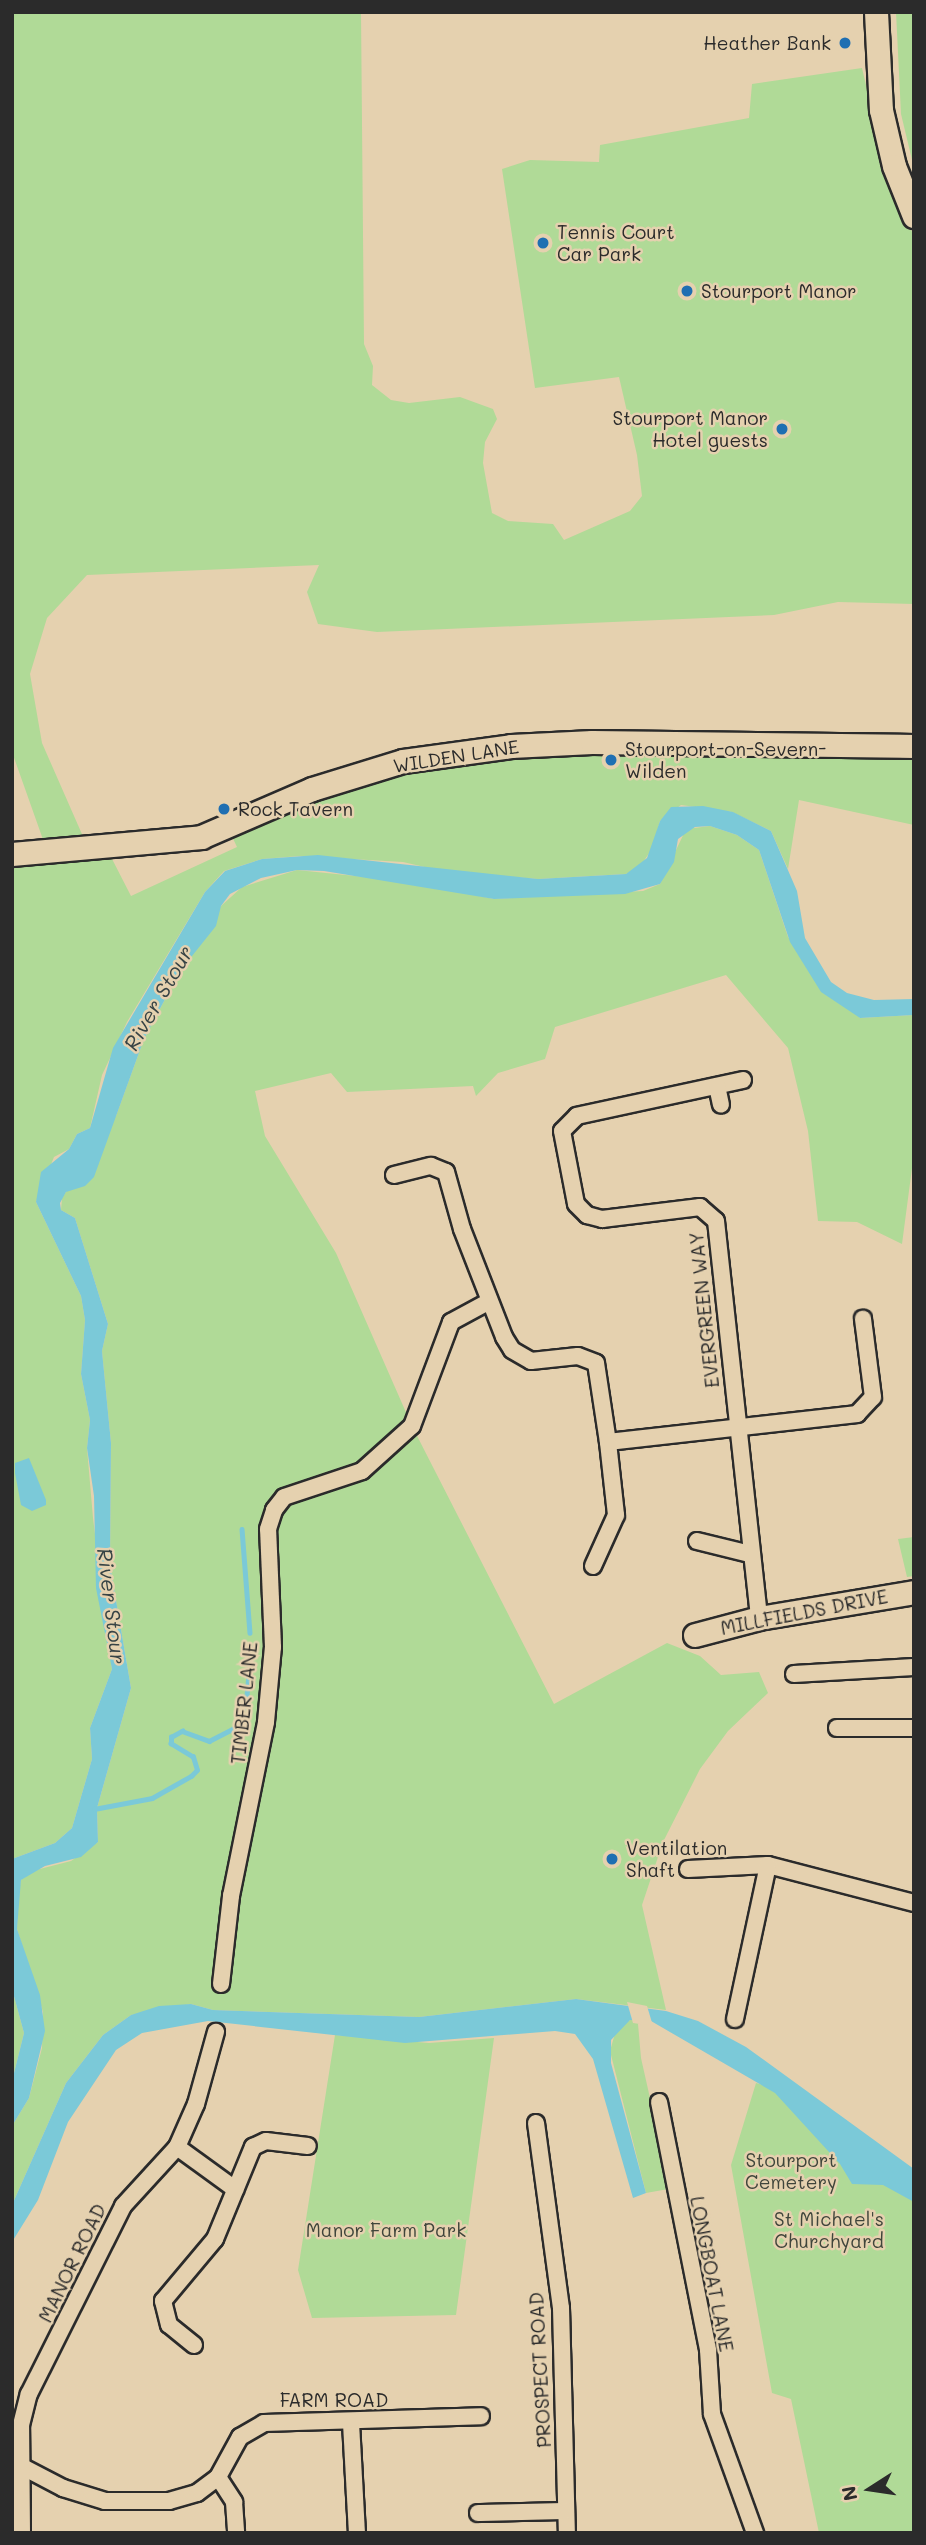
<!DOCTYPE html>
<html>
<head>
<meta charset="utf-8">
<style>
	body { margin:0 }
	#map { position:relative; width:926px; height:2545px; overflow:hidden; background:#e5d1af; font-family:Mali,sans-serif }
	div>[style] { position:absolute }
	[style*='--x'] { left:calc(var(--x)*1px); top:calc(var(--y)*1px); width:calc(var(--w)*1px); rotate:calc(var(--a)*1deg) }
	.green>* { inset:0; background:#b0da97 }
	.water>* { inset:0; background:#7bc9d8 }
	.pier>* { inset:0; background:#e5d1af }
	.stream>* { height:4.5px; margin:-2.25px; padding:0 2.25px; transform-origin:2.25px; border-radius:2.25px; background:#7bc9d8 }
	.roads { filter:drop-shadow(2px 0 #2b2b2b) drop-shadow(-2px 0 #2b2b2b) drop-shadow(0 2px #2b2b2b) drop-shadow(0 -2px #2b2b2b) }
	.street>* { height:16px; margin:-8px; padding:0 8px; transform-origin:8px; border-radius:8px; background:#e5d1af }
	.secondary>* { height:23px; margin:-11.5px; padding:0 11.5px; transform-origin:11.5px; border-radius:11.5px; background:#e5d1af }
	.dots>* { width:19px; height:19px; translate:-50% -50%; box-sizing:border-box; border:4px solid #e5d1af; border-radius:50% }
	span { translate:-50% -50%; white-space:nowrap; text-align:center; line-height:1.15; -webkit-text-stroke:5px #e5d1af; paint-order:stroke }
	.poi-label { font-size:19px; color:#2b2b2b }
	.right { translate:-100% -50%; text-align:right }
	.left { translate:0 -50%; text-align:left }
	.street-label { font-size:19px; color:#2b2b2b }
	.park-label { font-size:19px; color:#3f453b }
	.water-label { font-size:21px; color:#374345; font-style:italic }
	.frame { position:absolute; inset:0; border:14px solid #2b2b2b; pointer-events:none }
	.north { position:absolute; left:835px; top:2454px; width:70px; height:70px; -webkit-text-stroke:5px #e5d1af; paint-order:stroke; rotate:258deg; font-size:19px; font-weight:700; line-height:28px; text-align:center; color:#2b2b2b }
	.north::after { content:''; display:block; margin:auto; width:24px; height:32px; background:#2b2b2b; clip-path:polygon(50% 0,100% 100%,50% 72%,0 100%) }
</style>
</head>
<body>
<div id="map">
	<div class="green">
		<i style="clip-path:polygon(12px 12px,361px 12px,364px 344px,373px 366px,372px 385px,391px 400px,409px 403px,460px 397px,493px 409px,497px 419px,485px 442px,483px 463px,492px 513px,508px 521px,553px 524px,564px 540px,630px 511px,642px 496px,637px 455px,619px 377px,535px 388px,502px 169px,530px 160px,599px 162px,600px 145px,749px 118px,752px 84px,862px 68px,890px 187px,914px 236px,914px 604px,838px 602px,774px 615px,377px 632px,318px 624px,307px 592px,319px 565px,87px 575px,47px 618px,30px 674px,42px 743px,85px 841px,46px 848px,12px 752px)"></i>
		<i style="clip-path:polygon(896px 12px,914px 12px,914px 168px,901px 114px)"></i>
		<i style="clip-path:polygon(914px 746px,914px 825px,799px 800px,788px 869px,771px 831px,732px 812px,681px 805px,660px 821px,652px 849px,639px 868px,626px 874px,538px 879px,442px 871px,403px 862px,300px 856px,262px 859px,224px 871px,205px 892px,127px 1022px,102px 1075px,90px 1128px,77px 1134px,69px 1149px,54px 1157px,36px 1202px,81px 1296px,85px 1320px,81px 1374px,90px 1420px,87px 1448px,93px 1518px,112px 1669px,90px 1728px,92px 1759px,72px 1828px,55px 1843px,12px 1859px,12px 863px,110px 855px,131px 896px,237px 847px,228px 828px,453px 753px)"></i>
		<i style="clip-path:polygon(710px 826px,737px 835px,759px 850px,788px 937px,860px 1018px,914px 1015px,914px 1153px,902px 1244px,857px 1222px,818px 1221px,808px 1131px,788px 1048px,726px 975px,555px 1027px,545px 1059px,498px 1073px,476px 1096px,473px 1086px,347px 1092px,331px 1073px,255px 1091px,265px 1136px,336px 1253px,412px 1426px,554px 1704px,667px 1643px,700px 1656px,721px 1675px,759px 1672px,768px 1693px,728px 1731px,700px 1769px,663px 1842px,642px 1905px,666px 2010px,576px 1999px,419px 2017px,213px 2010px,191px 2004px,131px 2015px,103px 2035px,66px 2083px,12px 2205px,12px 2126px,29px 2098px,42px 2048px,43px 2012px,17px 1929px,18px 1895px,21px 1880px,32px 1871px,71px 1861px,98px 1842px,97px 1808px,131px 1688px,110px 1565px,111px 1443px,102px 1351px,108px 1324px,75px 1218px,61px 1210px,62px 1198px,116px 1116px,144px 1039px,180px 971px,221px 906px,242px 887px,297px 870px,404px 881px,494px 899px,643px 891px,660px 884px,686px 829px)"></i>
		<i style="clip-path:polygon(914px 1537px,914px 1576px,907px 1577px,898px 1539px)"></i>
		<i style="clip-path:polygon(12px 1989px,24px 2033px,12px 2081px)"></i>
		<i style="clip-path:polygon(645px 2019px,638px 2024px,641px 2058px,650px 2098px,659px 2102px,674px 2188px,646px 2193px,610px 2051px,616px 2030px,630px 2020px)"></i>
		<i style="clip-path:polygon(335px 2035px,429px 2043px,494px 2038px,456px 2315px,312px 2318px,298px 2270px)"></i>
		<i style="clip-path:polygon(756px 2083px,788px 2092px,914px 2186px,914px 2533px,819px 2533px,791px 2399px,772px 2393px,731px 2165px)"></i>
	</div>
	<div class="water">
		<i style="clip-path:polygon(703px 806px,733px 812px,771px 831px,797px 891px,805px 938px,831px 982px,847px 993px,874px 1000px,914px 999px,914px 1015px,860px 1018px,821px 992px,790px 942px,759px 850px,737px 835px,710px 826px,695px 827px,678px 839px,674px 862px,660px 884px,625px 894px,494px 899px,324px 871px,297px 870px,261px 878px,230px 894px,221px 906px,216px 926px,180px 971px,144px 1039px,94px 1177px,85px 1186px,66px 1192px,60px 1203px,61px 1210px,75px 1218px,108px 1324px,102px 1351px,111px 1443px,110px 1565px,131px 1688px,97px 1808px,98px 1842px,81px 1857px,45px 1866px,21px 1880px,17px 1929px,40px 1995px,45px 2031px,29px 2098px,12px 2126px,12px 2081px,24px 2033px,12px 1989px,12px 1859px,55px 1843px,72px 1828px,92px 1759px,90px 1728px,112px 1669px,96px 1588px,94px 1496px,87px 1448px,90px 1420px,81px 1374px,85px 1320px,81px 1296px,36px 1202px,41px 1172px,69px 1149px,77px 1134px,90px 1128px,113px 1048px,205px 892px,225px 871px,262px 859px,318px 855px,538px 879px,626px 874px,647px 858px,660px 821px,671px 807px)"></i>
		<i style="clip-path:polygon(29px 1458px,46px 1500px,46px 1505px,32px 1511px,21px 1505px,15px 1473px,15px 1463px)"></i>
		<i style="clip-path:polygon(576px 1999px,666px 2011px,698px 2021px,746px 2047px,914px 2169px,914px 2202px,883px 2185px,852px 2184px,840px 2164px,775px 2093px,651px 2021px,630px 2020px,611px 2040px,611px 2063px,646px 2193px,633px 2198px,593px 2059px,575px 2034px,555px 2031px,405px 2043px,208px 2021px,142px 2033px,116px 2050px,68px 2122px,38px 2200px,12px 2242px,12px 2205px,66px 2083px,103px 2035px,131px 2015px,159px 2006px,191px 2004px,213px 2010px,419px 2017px)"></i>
	</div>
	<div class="pier">
		<i style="clip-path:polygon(627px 2002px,647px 2006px,653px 2026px,633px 2023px)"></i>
	</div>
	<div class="stream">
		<i style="--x:242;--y:1529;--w:104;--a:85.6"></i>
		<i style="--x:94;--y:1809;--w:59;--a:-10.7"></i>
		<i style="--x:152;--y:1798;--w:45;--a:-29.4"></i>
		<i style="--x:191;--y:1776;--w:8;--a:-45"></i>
		<i style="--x:197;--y:1770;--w:14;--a:-107"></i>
		<i style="--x:193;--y:1757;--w:26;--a:-149"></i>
		<i style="--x:171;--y:1744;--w:7;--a:-90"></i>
		<i style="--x:171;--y:1737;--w:13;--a:-29"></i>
		<i style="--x:182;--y:1731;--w:29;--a:20"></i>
		<i style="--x:209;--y:1741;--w:29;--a:-27"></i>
		<i style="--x:235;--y:1728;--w:29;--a:-68"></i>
		<i style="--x:246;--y:1701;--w:53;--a:-84.6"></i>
	</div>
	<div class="roads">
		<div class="street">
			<i style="--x:743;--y:1080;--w:170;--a:167.8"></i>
			<i style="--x:577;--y:1116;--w:21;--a:135"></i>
			<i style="--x:562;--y:1131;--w:74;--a:79.1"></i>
			<i style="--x:576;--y:1204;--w:16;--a:45"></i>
			<i style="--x:587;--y:1215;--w:16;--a:15"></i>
			<i style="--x:602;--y:1219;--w:99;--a:-7"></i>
			<i style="--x:700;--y:1207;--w:21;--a:41"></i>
			<i style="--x:716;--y:1221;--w:399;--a:83.8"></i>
			<i style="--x:717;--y:1086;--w:19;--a:78"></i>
			<i style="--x:394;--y:1175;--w:38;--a:-14"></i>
			<i style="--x:431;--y:1166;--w:16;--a:22"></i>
			<i style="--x:446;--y:1172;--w:59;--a:74.3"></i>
			<i style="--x:462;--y:1229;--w:116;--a:68.7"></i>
			<i style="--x:504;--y:1337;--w:15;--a:58"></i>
			<i style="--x:512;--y:1350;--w:22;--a:30"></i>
			<i style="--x:531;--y:1361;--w:47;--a:-6.1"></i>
			<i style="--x:578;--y:1356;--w:19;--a:21"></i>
			<i style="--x:596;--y:1363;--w:80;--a:81.4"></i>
			<i style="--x:608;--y:1442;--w:251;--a:-6.4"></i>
			<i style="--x:857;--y:1414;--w:23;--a:-47"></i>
			<i style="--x:873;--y:1397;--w:79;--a:-97.3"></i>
			<i style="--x:697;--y:1541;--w:55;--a:13.8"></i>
			<i style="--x:593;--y:1566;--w:56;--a:-65.7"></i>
			<i style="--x:616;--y:1515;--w:73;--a:-96.3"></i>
			<i style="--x:794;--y:1674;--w:120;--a:-3.3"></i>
			<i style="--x:837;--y:1728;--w:77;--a:0"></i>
			<i style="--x:688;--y:1869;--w:80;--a:-2.9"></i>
			<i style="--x:768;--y:1865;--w:151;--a:14.6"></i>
			<i style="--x:221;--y:1984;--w:89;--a:-83.5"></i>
			<i style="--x:231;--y:1896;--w:177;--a:-78.6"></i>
			<i style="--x:266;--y:1722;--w:75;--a:-84.7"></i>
			<i style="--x:273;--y:1647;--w:118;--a:-92.4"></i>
			<i style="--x:268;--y:1529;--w:20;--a:-72"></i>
			<i style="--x:274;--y:1510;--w:16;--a:-52"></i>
			<i style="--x:284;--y:1497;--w:82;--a:-18.4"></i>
			<i style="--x:362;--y:1471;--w:67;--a:-42"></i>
			<i style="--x:412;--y:1426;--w:111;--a:-69.4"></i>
			<i style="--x:451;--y:1322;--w:42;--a:-28.4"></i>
			<i style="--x:735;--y:2019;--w:157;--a:-77.9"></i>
			<i style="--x:659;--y:2102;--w:253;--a:78.8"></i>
			<i style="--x:708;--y:2350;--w:64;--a:86.4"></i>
			<i style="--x:712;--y:2414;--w:127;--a:70.1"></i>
			<i style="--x:536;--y:2123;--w:187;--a:82.3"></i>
			<i style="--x:561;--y:2308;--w:225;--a:88.5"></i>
			<i style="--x:177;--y:2147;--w:72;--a:35.9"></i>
			<i style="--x:194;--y:2345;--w:32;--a:-141"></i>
			<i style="--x:169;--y:2325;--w:25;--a:-104"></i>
			<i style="--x:163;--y:2301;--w:81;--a:-50"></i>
			<i style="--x:215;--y:2239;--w:100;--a:-67.6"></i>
			<i style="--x:253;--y:2147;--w:14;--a:-25"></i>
			<i style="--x:266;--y:2141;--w:42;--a:6.8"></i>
			<i style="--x:351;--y:2423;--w:110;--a:86.9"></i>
			<i style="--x:19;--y:2465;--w:50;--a:27.6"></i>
			<i style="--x:63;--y:2488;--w:44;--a:17.2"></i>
			<i style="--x:105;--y:2501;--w:64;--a:0"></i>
			<i style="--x:169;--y:2501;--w:29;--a:-16"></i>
			<i style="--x:197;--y:2493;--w:26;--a:-37"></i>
			<i style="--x:218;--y:2477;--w:46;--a:-61.2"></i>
			<i style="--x:240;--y:2437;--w:28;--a:-30"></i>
			<i style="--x:264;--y:2423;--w:217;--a:-1.8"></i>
			<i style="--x:218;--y:2477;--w:30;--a:57"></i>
			<i style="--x:234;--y:2502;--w:31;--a:86"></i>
			<i style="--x:478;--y:2513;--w:88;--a:-1.3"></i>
			<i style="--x:22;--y:2533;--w:108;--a:-90.5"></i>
			<i style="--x:21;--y:2425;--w:32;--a:-76"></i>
			<i style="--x:29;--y:2394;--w:210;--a:-63.4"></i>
			<i style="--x:123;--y:2206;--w:80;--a:-47.5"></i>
			<i style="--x:177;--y:2147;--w:47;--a:-66.2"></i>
			<i style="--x:196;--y:2104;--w:75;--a:-74.5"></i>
		</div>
		<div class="secondary">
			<i style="--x:876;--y:12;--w:98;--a:87.1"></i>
			<i style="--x:881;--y:110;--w:57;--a:76.9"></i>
			<i style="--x:894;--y:166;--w:54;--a:68.2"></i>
			<i style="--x:12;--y:854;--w:190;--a:-5.1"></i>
			<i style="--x:201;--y:837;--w:121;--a:-23.4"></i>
			<i style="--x:312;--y:789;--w:95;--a:-17.1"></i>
			<i style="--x:403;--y:761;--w:109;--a:-7.9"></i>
			<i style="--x:511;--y:746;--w:81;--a:-2.8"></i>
			<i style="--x:592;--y:742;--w:322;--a:0.7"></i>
			<i style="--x:695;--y:1635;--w:66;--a:-14.9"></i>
			<i style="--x:759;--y:1618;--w:157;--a:-9.5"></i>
		</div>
	</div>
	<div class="dots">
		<i style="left:845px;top:43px;background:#1f6fb2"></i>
		<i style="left:543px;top:243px;background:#1f6fb2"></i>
		<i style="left:687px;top:291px;background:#1f6fb2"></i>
		<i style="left:782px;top:429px;background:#1f6fb2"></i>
		<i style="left:611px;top:760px;background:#1f6fb2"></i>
		<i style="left:224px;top:809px;background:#1f6fb2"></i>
		<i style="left:612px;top:1859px;background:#1f6fb2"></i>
	</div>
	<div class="poi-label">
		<span class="right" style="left:831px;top:43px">Heather Bank</span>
		<span class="left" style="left:557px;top:243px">Tennis Court<br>Car Park</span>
		<span class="left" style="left:701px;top:291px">Stourport Manor</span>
		<span class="right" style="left:768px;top:429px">Stourport Manor<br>Hotel guests</span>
		<span class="left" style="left:625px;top:760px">Stourport-on-Severn-<br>Wilden</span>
		<span class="left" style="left:238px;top:809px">Rock Tavern</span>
		<span class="left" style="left:626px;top:1859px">Ventilation<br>Shaft</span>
	</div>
	<div class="street-label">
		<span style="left:456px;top:756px;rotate:-9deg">WILDEN LANE</span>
		<span style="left:704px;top:1310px;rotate:-96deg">EVERGREEN WAY</span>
		<span style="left:804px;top:1612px;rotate:-11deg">MILLFIELDS DRIVE</span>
		<span style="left:244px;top:1703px;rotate:-84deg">TIMBER LANE</span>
		<span style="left:72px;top:2263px;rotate:-64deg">MANOR ROAD</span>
		<span style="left:712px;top:2274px;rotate:79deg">LONGBOAT LANE</span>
		<span style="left:540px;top:2370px;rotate:-93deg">PROSPECT ROAD</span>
		<span style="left:334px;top:2400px">FARM ROAD</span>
	</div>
	<div class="park-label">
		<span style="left:791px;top:2171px">Stourport<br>Cemetery</span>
		<span style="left:829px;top:2230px">St Michael's<br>Churchyard</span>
		<span style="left:386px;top:2230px">Manor Farm Park</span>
	</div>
	<div class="water-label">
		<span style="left:158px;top:998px;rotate:-60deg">River Stour</span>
		<span style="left:112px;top:1606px;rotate:83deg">River Stour</span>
	</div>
	<div class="frame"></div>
	<div class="north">N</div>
</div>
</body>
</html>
